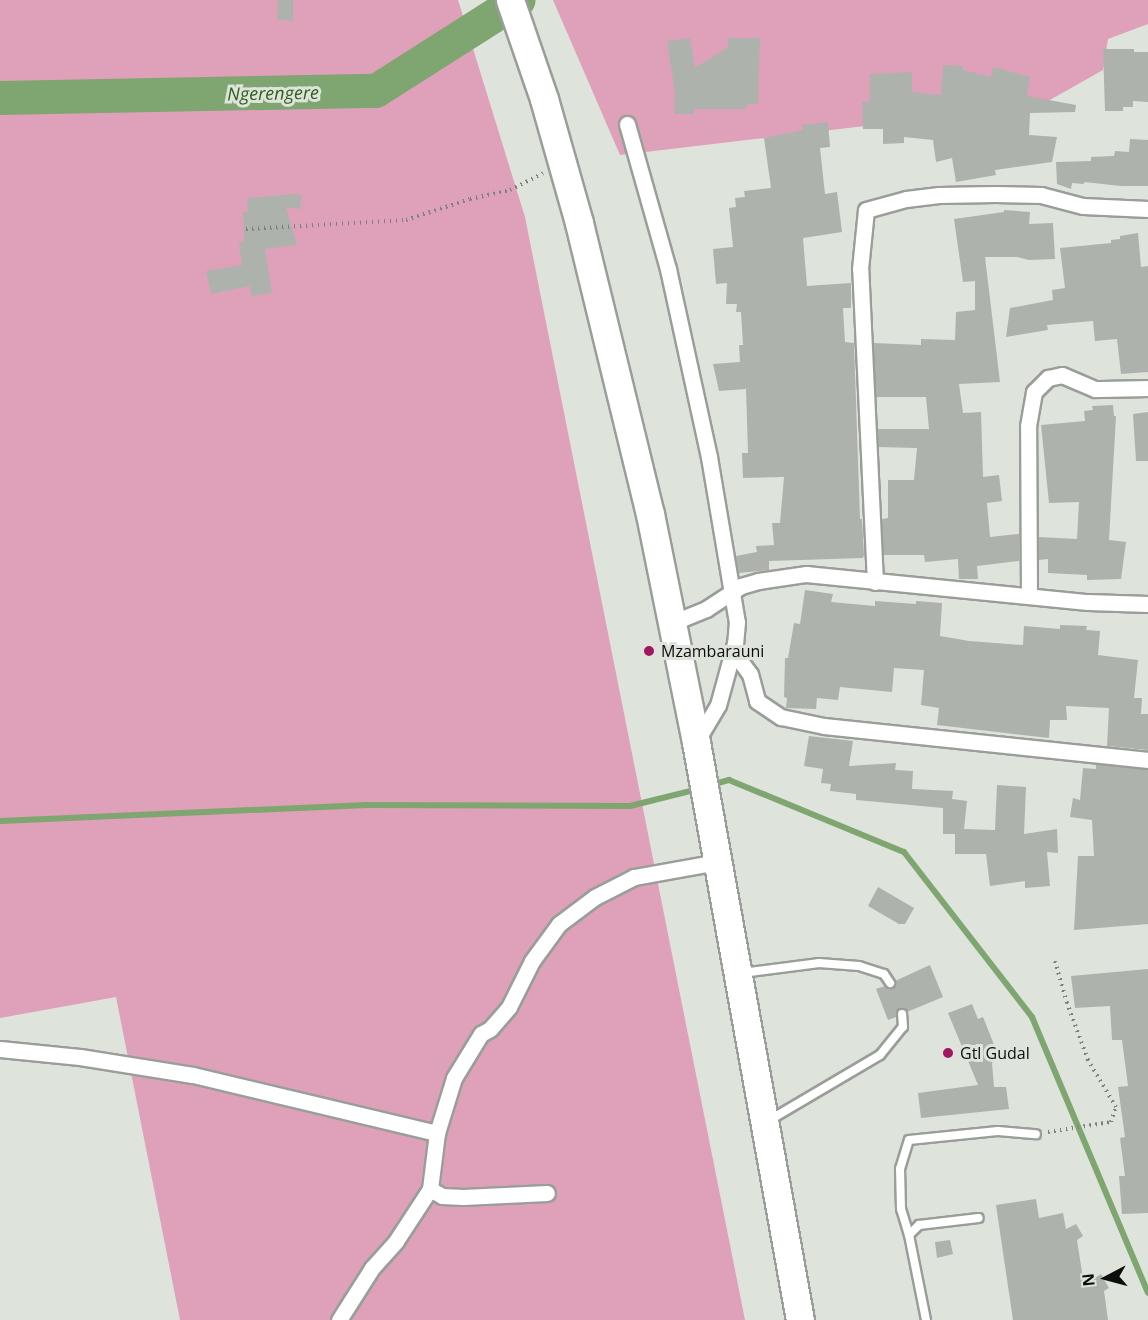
<!DOCTYPE html>
<html>
<head>
<meta charset="utf-8">
<style>
	body { margin:0 }
	#map { position:relative; width:1148px; height:1320px; overflow:hidden; background:#dee3dc; font-family:"Open Sans",sans-serif }
	div>[style] { position:absolute }
	[style*='--x'] { left:calc(var(--x)*1px); top:calc(var(--y)*1px); width:calc(var(--w)*1px); rotate:calc(var(--a)*1deg) }
	.green>* { inset:0; background:#dfa1b9 }
	.stream>* { height:6px; margin:-3px; padding:0 3px; transform-origin:3px; border-radius:3px; background:#7fa571 }
	.river>* { height:34px; margin:-17px; padding:0 17px; transform-origin:17px; border-radius:17px; background:#7fa571 }
	.building>* { inset:0; background:#aeb2ac }
	.path>* { height:4px; margin-top:-2px; transform-origin:0; background:repeating-linear-gradient(90deg,#7d817c 0 1.5px,transparent 0 6px) }
	.roads { filter:drop-shadow(2px 0 #9a9e98) drop-shadow(-2px 0 #9a9e98) drop-shadow(0 2px #9a9e98) drop-shadow(0 -2px #9a9e98) }
	.lane>* { height:8px; margin:-4px; padding:0 4px; transform-origin:4px; border-radius:4px; background:#fff }
	.street>* { height:15px; margin:-7.5px; padding:0 7.5px; transform-origin:7.5px; border-radius:7.5px; background:#fff }
	.highway>* { height:27px; margin:-13.5px; padding:0 13.5px; transform-origin:13.5px; border-radius:13.5px; background:#fff }
	.dots>* { width:16px; height:16px; translate:-50% -50%; box-sizing:border-box; border:3px solid #dee3dc; border-radius:50% }
	span { translate:-50% -50%; white-space:nowrap; text-align:center; line-height:1.15; -webkit-text-stroke:6px #dee3dc; paint-order:stroke }
	.poi-label { font-size:16px; color:#0c0e0c }
	.left { translate:0 -50%; text-align:left }
	.water-label { font-size:18px; color:#2e6018; font-style:italic }
	.north { position:absolute; left:1076px; top:1248px; width:60px; height:60px; -webkit-text-stroke:4px #dee3dc; paint-order:stroke; rotate:264deg; font-size:16px; font-weight:700; line-height:24px; text-align:center; color:#0c0e0c }
	.north::after { content:''; display:block; margin:auto; width:21px; height:27px; background:#0c0e0c; clip-path:polygon(50% 0,100% 100%,50% 72%,0 100%) }
</style>
</head>
<body>
<div id="map">
	<div class="green">
		<i style="clip-path:polygon(0 0,458px 0,525px 217px,745px 1320px,180px 1320px,116px 997px,0 1018px)"></i>
		<i style="clip-path:polygon(553px 0,1148px 0,1148px 24px,1108px 39px,1103px 70px,1041px 105px,620px 155px)"></i>
	</div>
	<div class="stream">
		<i style="--x:711;--y:785;--w:19;--a:-16"></i>
		<i style="--x:729;--y:780;--w:189;--a:22.4"></i>
		<i style="--x:904;--y:852;--w:209;--a:52.2"></i>
		<i style="--x:1032;--y:1017;--w:299;--a:67.2"></i>
		<i style="--x:0;--y:821;--w:367;--a:-2.5"></i>
		<i style="--x:367;--y:805;--w:263;--a:0.2"></i>
		<i style="--x:630;--y:806;--w:70;--a:-14"></i>
	</div>
	<div class="river">
		<i style="--x:0;--y:98;--w:376;--a:-1.1"></i>
		<i style="--x:376;--y:91;--w:169;--a:-32.5"></i>
	</div>
	<div class="building">
		<i style="clip-path:polygon(278px 0,293px 0,293px 21px,277px 20px)"></i>
		<i style="clip-path:polygon(690px 38px,695px 68px,728px 47px,728px 38px,760px 38px,758px 104px,747px 104px,747px 109px,694px 109px,694px 114px,674px 114px,675px 93px,667px 41px)"></i>
		<i style="clip-path:polygon(1103px 49px,1134px 49px,1134px 52px,1148px 52px,1148px 102px,1133px 101px,1133px 107px,1123px 107px,1123px 111px,1105px 111px)"></i>
		<i style="clip-path:polygon(943px 65px,963px 66px,963px 70px,991px 77px,993px 67px,1030px 77px,1027px 96px,1076px 105px,1075px 112px,1030px 113px,1029px 135px,1057px 137px,1052px 162px,995px 170px,996px 175px,956px 182px,952px 158px,936px 162px,933px 140px,904px 137px,904px 143px,883px 144px,883px 129px,863px 129px,862px 102px,869px 102px,870px 74px,912px 72px,912px 92px,941px 95px)"></i>
		<i style="clip-path:polygon(828px 122px,830px 147px,820px 148px,825px 194px,837px 192px,842px 232px,803px 238px,807px 286px,851px 283px,851px 308px,843px 308px,845px 342px,854px 343px,860px 519px,862px 519px,864px 555px,863px 558px,769px 561px,769px 570px,739px 573px,736px 556px,757px 552px,756px 546px,774px 545px,772px 523px,780px 523px,784px 477px,743px 478px,742px 453px,748px 453px,746px 389px,719px 391px,713px 364px,740px 362px,739px 345px,743px 345px,741px 312px,736px 312px,737px 304px,726px 304px,727px 283px,716px 284px,713px 249px,733px 247px,729px 208px,736px 207px,735px 198px,745px 197px,744px 191px,771px 188px,764px 138px,803px 130px,802px 125px)"></i>
		<i style="clip-path:polygon(1130px 139px,1148px 140px,1148px 186px,1121px 186px,1084px 182px,1084px 184px,1072px 183px,1071px 189px,1057px 184px,1056px 162px,1091px 161px,1091px 157px,1114px 156px,1115px 151px,1129px 152px)"></i>
		<i style="clip-path:polygon(294px 194px,302px 195px,300px 209px,286px 207px,297px 245px,265px 249px,272px 293px,251px 296px,250px 286px,211px 294px,206px 271px,242px 265px,239px 243px,244px 242px,243px 212px,248px 212px,247px 198px)"></i>
		<i style="clip-path:polygon(1004px 210px,1030px 212px,1029px 224px,1053px 223px,1055px 259px,1029px 260px,1017px 257px,985px 257px,1000px 382px,959px 384px,963px 413px,981px 412px,983px 477px,999px 475px,1002px 501px,987px 503px,990px 537px,1019px 534px,1019px 561px,977px 566px,978px 579px,959px 579px,958px 559px,925px 562px,924px 555px,883px 555px,882px 519px,888px 518px,888px 480px,914px 480px,917px 448px,878px 447px,877px 429px,929px 429px,926px 397px,876px 397px,873px 343px,921px 345px,921px 339px,955px 340px,956px 312px,975px 310px,975px 281px,963px 282px,954px 219px,1004px 212px)"></i>
		<i style="clip-path:polygon(1138px 233px,1141px 267px,1148px 266px,1148px 372px,1121px 374px,1117px 339px,1095px 341px,1093px 321px,1047px 325px,1048px 330px,1006px 337px,1010px 308px,1053px 300px,1052px 290px,1065px 288px,1060px 248px,1111px 243px,1111px 240px,1120px 239px,1120px 236px)"></i>
		<i style="clip-path:polygon(1113px 405px,1114px 416px,1116px 416px,1109px 540px,1126px 542px,1121px 579px,1087px 580px,1087px 575px,1048px 573px,1048px 559px,1039px 560px,1038px 537px,1077px 539px,1079px 502px,1049px 503px,1041px 425px,1085px 421px,1084px 411px,1093px 410px,1092px 406px)"></i>
		<i style="clip-path:polygon(1148px 412px,1148px 461px,1136px 461px,1133px 414px)"></i>
		<i style="clip-path:polygon(805px 590px,833px 594px,831px 602px,875px 606px,875px 601px,916px 604px,916px 601px,942px 603px,940px 636px,969px 641px,1023px 645px,1024px 626px,1060px 629px,1060px 625px,1087px 626px,1086px 630px,1100px 631px,1098px 655px,1138px 660px,1134px 698px,1142px 698px,1141px 714px,1148px 714px,1148px 750px,1107px 746px,1109px 708px,1066px 706px,1067px 720px,1050px 720px,1049px 738px,937px 725px,939px 708px,921px 705px,924px 670px,894px 668px,892px 692px,840px 687px,838px 700px,817px 698px,816px 709px,786px 708px,787px 698px,784px 697px,785px 658px,788px 658px,794px 623px,800px 624px)"></i>
		<i style="clip-path:polygon(809px 736px,853px 741px,849px 766px,896px 763px,895px 770px,913px 771px,912px 789px,953px 791px,952px 799px,967px 801px,964px 829px,995px 830px,997px 785px,1026px 787px,1024px 834px,1057px 829px,1058px 853px,1047px 852px,1050px 886px,1025px 888px,1025px 881px,990px 886px,986px 854px,955px 854px,955px 834px,943px 834px,943px 808px,856px 800px,856px 794px,830px 791px,831px 784px,821px 783px,823px 769px,804px 766px)"></i>
		<i style="clip-path:polygon(1096px 764px,1148px 770px,1148px 924px,1074px 930px,1078px 856px,1094px 856px,1092px 820px,1070px 817px,1073px 798px,1080px 800px,1083px 768px,1096px 769px)"></i>
		<i style="clip-path:polygon(878px 887px,914px 908px,905px 924px,899px 924px,868px 906px)"></i>
		<i style="clip-path:polygon(930px 965px,943px 997px,907px 1012px,899px 1009px,896px 1017px,888px 1020px,876px 989px,885px 986px,893px 988px,895px 981px)"></i>
		<i style="clip-path:polygon(1148px 969px,1148px 1213px,1122px 1214px,1119px 1176px,1125px 1176px,1120px 1138px,1125px 1137px,1118px 1087px,1128px 1086px,1122px 1040px,1112px 1040px,1110px 1006px,1075px 1008px,1071px 976px)"></i>
		<i style="clip-path:polygon(972px 1004px,978px 1019px,983px 1017px,999px 1057px,992px 1063px,994px 1087px,1006px 1087px,1009px 1109px,921px 1118px,918px 1093px,978px 1085px,948px 1013px)"></i>
		<i style="clip-path:polygon(1036px 1199px,1039px 1218px,1063px 1213px,1066px 1229px,1076px 1224px,1083px 1236px,1077px 1240px,1084px 1285px,1101px 1274px,1109px 1288px,1104px 1291px,1108px 1320px,1013px 1320px,996px 1205px)"></i>
		<i style="clip-path:polygon(950px 1240px,953px 1254px,937px 1258px,935px 1242px)"></i>
	</div>
	<div class="path">
		<i style="--x:246;--y:229;--w:160;--a:-3.2"></i>
		<i style="--x:406;--y:220;--w:67;--a:-18.2"></i>
		<i style="--x:470;--y:199;--w:41;--a:-12.7"></i>
		<i style="--x:510;--y:190;--w:37;--a:-27"></i>
		<i style="--x:1048;--y:1132;--w:64;--a:-9"></i>
		<i style="--x:1111;--y:1122;--w:16;--a:-72"></i>
		<i style="--x:1116;--y:1107;--w:55;--a:-120.8"></i>
		<i style="--x:1088;--y:1060;--w:61;--a:-110.2"></i>
		<i style="--x:1067;--y:1003;--w:47;--a:-106.1"></i>
	</div>
	<div class="roads">
		<div class="lane">
			<i style="--x:742;--y:973;--w:78;--a:-7.4"></i>
			<i style="--x:819;--y:963;--w:40;--a:4.3"></i>
			<i style="--x:859;--y:966;--w:26;--a:18"></i>
			<i style="--x:884;--y:974;--w:11;--a:56"></i>
			<i style="--x:768;--y:1121;--w:130;--a:-30.5"></i>
			<i style="--x:880;--y:1055;--w:36;--a:-51"></i>
			<i style="--x:903;--y:1027;--w:13;--a:-94"></i>
			<i style="--x:909;--y:1235;--w:27;--a:-107"></i>
			<i style="--x:901;--y:1209;--w:40;--a:-91.4"></i>
			<i style="--x:900;--y:1169;--w:30;--a:-73"></i>
			<i style="--x:909;--y:1140;--w:89;--a:-5.8"></i>
			<i style="--x:998;--y:1131;--w:38;--a:5"></i>
			<i style="--x:926;--y:1320;--w:87;--a:-101.3"></i>
			<i style="--x:909;--y:1235;--w:14;--a:-45"></i>
			<i style="--x:919;--y:1225;--w:60;--a:-6.7"></i>
		</div>
		<div class="street">
			<i style="--x:627;--y:124;--w:151;--a:74.2"></i>
			<i style="--x:668;--y:269;--w:192;--a:77.7"></i>
			<i style="--x:709;--y:457;--w:167;--a:80.4"></i>
			<i style="--x:737;--y:622;--w:21;--a:95"></i>
			<i style="--x:735;--y:643;--w:64;--a:105.3"></i>
			<i style="--x:718;--y:705;--w:43;--a:120.7"></i>
			<i style="--x:875;--y:582;--w:313;--a:-92.7"></i>
			<i style="--x:860;--y:269;--w:59;--a:-84.2"></i>
			<i style="--x:866;--y:210;--w:41;--a:-15.4"></i>
			<i style="--x:906;--y:199;--w:33;--a:-7"></i>
			<i style="--x:939;--y:195;--w:56;--a:-1"></i>
			<i style="--x:995;--y:194;--w:46;--a:1.2"></i>
			<i style="--x:1041;--y:195;--w:43;--a:14.7"></i>
			<i style="--x:1083;--y:206;--w:65;--a:2.6"></i>
			<i style="--x:1029;--y:594;--w:168;--a:-90.3"></i>
			<i style="--x:1028;--y:426;--w:35;--a:-80"></i>
			<i style="--x:1034;--y:392;--w:20;--a:-45"></i>
			<i style="--x:1048;--y:378;--w:14;--a:-12"></i>
			<i style="--x:1062;--y:375;--w:36;--a:23"></i>
			<i style="--x:1095;--y:389;--w:53;--a:-1.1"></i>
			<i style="--x:674;--y:622;--w:35;--a:-22"></i>
			<i style="--x:706;--y:609;--w:42;--a:-33.3"></i>
			<i style="--x:741;--y:586;--w:18;--a:-16"></i>
			<i style="--x:758;--y:581;--w:49;--a:-8.3"></i>
			<i style="--x:806;--y:574;--w:283;--a:5.7"></i>
			<i style="--x:1088;--y:602;--w:60;--a:1.9"></i>
			<i style="--x:733;--y:651;--w:29;--a:54"></i>
			<i style="--x:750;--y:674;--w:28;--a:75"></i>
			<i style="--x:757;--y:701;--w:29;--a:34"></i>
			<i style="--x:781;--y:717;--w:44;--a:11.8"></i>
			<i style="--x:824;--y:726;--w:326;--a:6"></i>
			<i style="--x:0;--y:1049;--w:80;--a:5.7"></i>
			<i style="--x:80;--y:1057;--w:114;--a:9.1"></i>
			<i style="--x:193;--y:1075;--w:251;--a:13.4"></i>
			<i style="--x:430;--y:1189;--w:14;--a:30"></i>
			<i style="--x:442;--y:1196;--w:21;--a:3"></i>
			<i style="--x:463;--y:1197;--w:84;--a:-2.7"></i>
			<i style="--x:339;--y:1320;--w:62;--a:-57.6"></i>
			<i style="--x:372;--y:1268;--w:36;--a:-48"></i>
			<i style="--x:396;--y:1241;--w:62;--a:-56.8"></i>
			<i style="--x:430;--y:1189;--w:56;--a:-82.9"></i>
			<i style="--x:437;--y:1133;--w:58;--a:-72.8"></i>
			<i style="--x:454;--y:1078;--w:52;--a:-58.5"></i>
			<i style="--x:481;--y:1034;--w:10;--a:-29"></i>
			<i style="--x:490;--y:1029;--w:29;--a:-49"></i>
			<i style="--x:509;--y:1007;--w:51;--a:-63.4"></i>
			<i style="--x:532;--y:961;--w:46;--a:-53.9"></i>
			<i style="--x:559;--y:924;--w:45;--a:-36.9"></i>
			<i style="--x:595;--y:897;--w:44;--a:-27.1"></i>
			<i style="--x:634;--y:877;--w:84;--a:-10.2"></i>
		</div>
		<div class="highway">
			<i style="--x:510;--y:0;--w:105;--a:71"></i>
			<i style="--x:544;--y:99;--w:129;--a:74.2"></i>
			<i style="--x:579;--y:223;--w:300;--a:76.3"></i>
			<i style="--x:650;--y:514;--w:233;--a:78.6"></i>
			<i style="--x:696;--y:742;--w:587;--a:79.8"></i>
		</div>
	</div>
	<div class="dots">
		<i style="left:649px;top:651px;background:#a11762"></i>
		<i style="left:948px;top:1053px;background:#a11762"></i>
	</div>
	<div class="poi-label">
		<span class="left" style="left:661px;top:651px">Mzambarauni</span>
		<span class="left" style="left:960px;top:1053px">Gtl Gudal</span>
	</div>
	<div class="water-label">
		<span style="left:273px;top:93px;rotate:-1deg">Ngerengere</span>
	</div>
	<div class="north">N</div>
</div>
</body>
</html>
